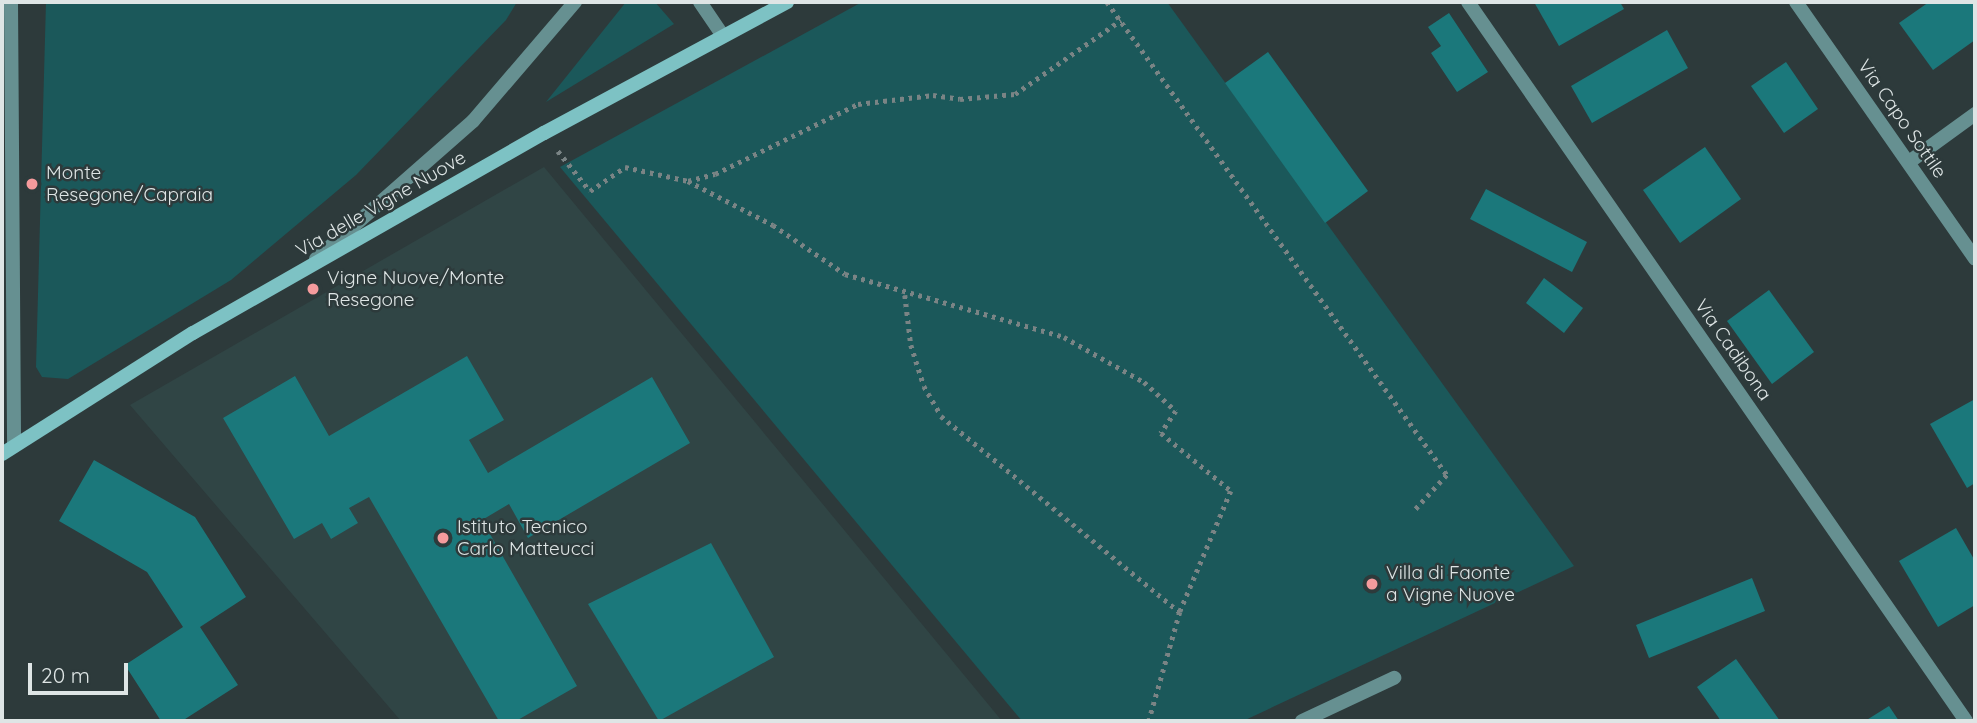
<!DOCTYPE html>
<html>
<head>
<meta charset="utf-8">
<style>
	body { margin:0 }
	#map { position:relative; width:1977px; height:723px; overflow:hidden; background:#2d3a3b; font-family:Quicksand,sans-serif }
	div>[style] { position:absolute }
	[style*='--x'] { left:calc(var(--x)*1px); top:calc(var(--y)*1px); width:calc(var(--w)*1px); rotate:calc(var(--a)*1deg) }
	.built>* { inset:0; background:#304545 }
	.green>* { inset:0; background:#1b585a }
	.building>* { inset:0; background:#1b787b }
	.path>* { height:4.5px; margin-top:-2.25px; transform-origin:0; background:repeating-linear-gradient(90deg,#7a8485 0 3.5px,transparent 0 8.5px) }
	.lane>* { height:14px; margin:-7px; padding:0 7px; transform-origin:7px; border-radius:7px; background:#669091 }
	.street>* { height:14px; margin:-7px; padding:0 7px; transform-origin:7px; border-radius:7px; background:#669091 }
	.secondary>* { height:14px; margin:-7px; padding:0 7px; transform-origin:7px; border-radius:7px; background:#7dc2c4 }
	.dots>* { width:19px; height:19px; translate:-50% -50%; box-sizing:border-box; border:4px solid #2d3a3b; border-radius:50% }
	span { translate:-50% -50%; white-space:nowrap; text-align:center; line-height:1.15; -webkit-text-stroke:5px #2d3a3b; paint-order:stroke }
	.street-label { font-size:19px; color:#dee5e5 }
	.poi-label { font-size:19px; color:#dee5e5 }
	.left { translate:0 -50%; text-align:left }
	.frame { position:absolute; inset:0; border:4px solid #dee5e5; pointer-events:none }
	.scale { position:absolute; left:28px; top:663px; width:100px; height:32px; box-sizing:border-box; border:4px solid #dee5e5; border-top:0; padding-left:9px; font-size:21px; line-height:24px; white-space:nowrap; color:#dee5e5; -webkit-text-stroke:5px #2d3a3b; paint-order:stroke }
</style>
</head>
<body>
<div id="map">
	<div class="built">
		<i style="clip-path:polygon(544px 167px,1002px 721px,401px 721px,130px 405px)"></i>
	</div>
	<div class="green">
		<i style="clip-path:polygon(46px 2px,517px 2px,506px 20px,356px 175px,231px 280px,68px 379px,42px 377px,36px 367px)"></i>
		<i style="clip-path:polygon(626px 2px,655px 2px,674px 24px,546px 102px)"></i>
		<i style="clip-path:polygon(862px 2px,1167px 2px,1574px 566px,1243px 721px,1022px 721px,560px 167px)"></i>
	</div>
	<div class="building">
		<i style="clip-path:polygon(1534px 2px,1620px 2px,1624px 9px,1559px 46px)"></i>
		<i style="clip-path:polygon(1929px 2px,1975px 2px,1975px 40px,1933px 70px,1899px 23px)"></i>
		<i style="clip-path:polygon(1449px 13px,1488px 72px,1457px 92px,1431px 53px,1441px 46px,1428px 27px)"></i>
		<i style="clip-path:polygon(1667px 30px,1688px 68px,1592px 123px,1571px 86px)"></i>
		<i style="clip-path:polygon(1268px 52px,1368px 191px,1325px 223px,1225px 83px)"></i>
		<i style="clip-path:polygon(1786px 62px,1818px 109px,1784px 133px,1751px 86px)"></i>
		<i style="clip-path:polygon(1705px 147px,1741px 199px,1680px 243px,1643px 190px)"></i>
		<i style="clip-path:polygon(1486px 189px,1587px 242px,1572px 272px,1470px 219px)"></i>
		<i style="clip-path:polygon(1544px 278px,1583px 308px,1564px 333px,1526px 303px)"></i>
		<i style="clip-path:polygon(1769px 290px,1814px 352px,1772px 384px,1727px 321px)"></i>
		<i style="clip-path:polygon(467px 356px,504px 420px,469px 440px,488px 473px,652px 377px,690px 443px,528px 538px,509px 504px,482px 520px,577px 686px,516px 721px,499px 721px,369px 497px,349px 508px,358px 523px,331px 539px,322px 523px,294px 539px,223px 418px,295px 376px,329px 436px)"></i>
		<i style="clip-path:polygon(1975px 399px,1975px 483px,1967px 488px,1930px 424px)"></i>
		<i style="clip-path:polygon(94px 460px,195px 517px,246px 597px,200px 627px,238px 685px,182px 721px,161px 721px,125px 665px,183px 627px,147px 572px,59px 521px)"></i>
		<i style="clip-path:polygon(1956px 528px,1975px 561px,1975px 605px,1938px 627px,1899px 561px)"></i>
		<i style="clip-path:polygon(711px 543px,774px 657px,659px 721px,588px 604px)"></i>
		<i style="clip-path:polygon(1752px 578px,1765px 611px,1649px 658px,1636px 625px)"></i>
		<i style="clip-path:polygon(1736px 659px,1780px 721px,1721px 721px,1697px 687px)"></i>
		<i style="clip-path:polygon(1889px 706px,1899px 721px,1865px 721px)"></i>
	</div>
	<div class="path">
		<i style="--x:1107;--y:2;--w:583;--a:54.29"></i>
		<i style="--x:1447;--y:475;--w:49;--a:132.5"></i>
		<i style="--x:558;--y:151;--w:51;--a:51.3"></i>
		<i style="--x:590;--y:191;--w:42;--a:-34.4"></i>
		<i style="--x:625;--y:167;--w:65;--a:12.5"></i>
		<i style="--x:688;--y:181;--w:28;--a:-15"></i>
		<i style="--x:715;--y:174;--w:159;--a:-26.1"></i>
		<i style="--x:858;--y:104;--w:76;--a:-6.8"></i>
		<i style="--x:933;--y:95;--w:27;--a:8"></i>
		<i style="--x:960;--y:99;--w:55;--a:-5.2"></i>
		<i style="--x:1015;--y:94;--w:129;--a:-34.9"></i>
		<i style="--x:688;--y:181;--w:96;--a:27.4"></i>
		<i style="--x:773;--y:225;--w:87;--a:34.2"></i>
		<i style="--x:845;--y:274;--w:228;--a:16"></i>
		<i style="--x:1064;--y:337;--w:92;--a:29.4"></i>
		<i style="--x:1144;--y:382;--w:43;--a:42.2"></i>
		<i style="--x:1176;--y:411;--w:27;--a:124"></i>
		<i style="--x:1161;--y:433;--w:91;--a:39.6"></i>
		<i style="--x:1231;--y:491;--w:131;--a:112.9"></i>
		<i style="--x:1180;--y:612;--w:113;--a:105.9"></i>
		<i style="--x:905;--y:295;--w:50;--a:83.2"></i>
		<i style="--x:911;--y:345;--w:43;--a:72.4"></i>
		<i style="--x:924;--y:386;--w:34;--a:60"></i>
		<i style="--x:941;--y:416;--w:309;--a:39.4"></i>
	</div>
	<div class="lane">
		<i style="--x:1909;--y:162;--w:82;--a:-36"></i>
	</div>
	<div class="street">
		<i style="--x:11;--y:2;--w:444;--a:89.6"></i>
		<i style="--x:700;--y:2;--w:41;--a:55.9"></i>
		<i style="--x:1468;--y:2;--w:875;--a:55.29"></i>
		<i style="--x:1796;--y:2;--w:313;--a:55.1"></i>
		<i style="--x:316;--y:259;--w:209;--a:-41.3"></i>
		<i style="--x:473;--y:121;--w:157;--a:-49.4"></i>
		<i style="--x:1302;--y:721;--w:102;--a:-25.1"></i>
	</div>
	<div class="secondary">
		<i style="--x:2;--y:454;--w:226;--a:-32.4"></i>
		<i style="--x:193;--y:333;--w:404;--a:-29.7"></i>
		<i style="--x:544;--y:133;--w:276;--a:-28.3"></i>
	</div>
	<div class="dots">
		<i style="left:32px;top:184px;background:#f59b9d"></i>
		<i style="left:313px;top:289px;background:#f59b9d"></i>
		<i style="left:443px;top:538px;background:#f59b9d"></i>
		<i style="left:1372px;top:584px;background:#f59b9d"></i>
	</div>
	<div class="street-label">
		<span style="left:1902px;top:119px;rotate:55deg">Via Capo Sottile</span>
		<span style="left:381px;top:204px;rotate:-30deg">Via delle Vigne Nuove</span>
		<span style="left:1733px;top:350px;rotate:55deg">Via Cadibona</span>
	</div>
	<div class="poi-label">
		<span class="left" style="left:46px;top:184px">Monte<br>Resegone/Capraia</span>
		<span class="left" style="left:327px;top:289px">Vigne Nuove/Monte<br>Resegone</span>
		<span class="left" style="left:457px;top:538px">Istituto Tecnico<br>Carlo Matteucci</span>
		<span class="left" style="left:1386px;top:584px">Villa di Faonte<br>a Vigne Nuove</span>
	</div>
	<div class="frame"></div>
	<div class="scale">20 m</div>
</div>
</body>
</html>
